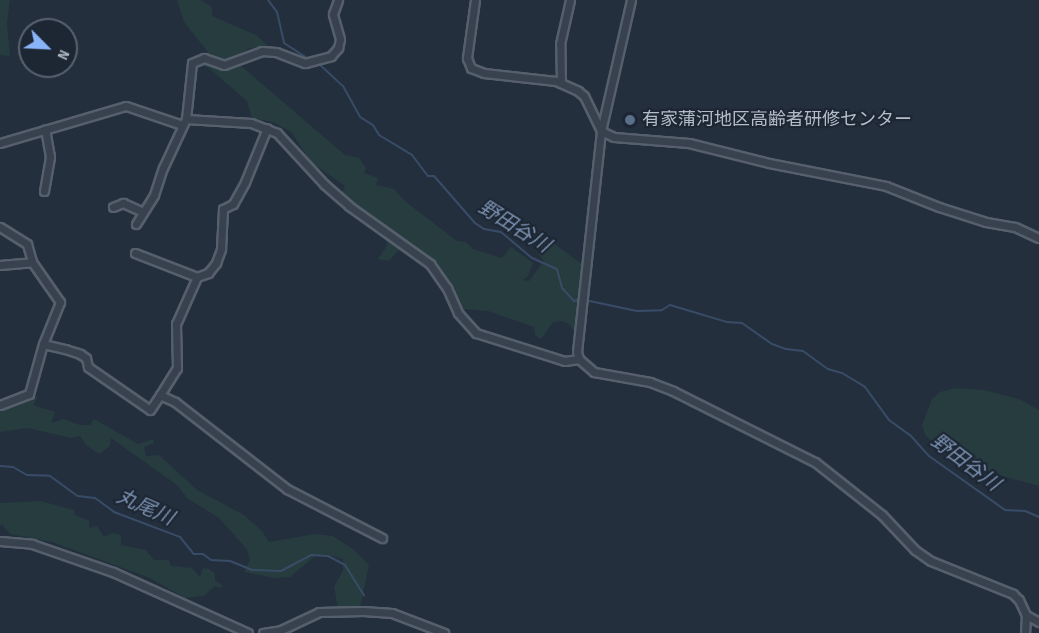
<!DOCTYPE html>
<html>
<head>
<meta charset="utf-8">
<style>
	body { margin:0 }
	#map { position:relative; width:1039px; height:633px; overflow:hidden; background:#242f3e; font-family:"Sofia Sans Condensed","Noto Sans JP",sans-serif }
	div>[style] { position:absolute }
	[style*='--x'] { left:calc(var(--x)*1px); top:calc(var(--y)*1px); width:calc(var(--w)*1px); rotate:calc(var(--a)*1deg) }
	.green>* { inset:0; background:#263c3f }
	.stream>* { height:2px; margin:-1px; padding:0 1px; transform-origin:1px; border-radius:1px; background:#394c67 }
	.roads { filter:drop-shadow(2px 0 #565f6c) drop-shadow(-2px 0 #565f6c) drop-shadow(0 2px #565f6c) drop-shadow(0 -2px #565f6c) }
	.minor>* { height:7px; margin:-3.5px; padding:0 3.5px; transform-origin:3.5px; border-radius:3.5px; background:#38414e }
	.dots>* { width:16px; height:16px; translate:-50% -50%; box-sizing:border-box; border:3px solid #1d2633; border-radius:50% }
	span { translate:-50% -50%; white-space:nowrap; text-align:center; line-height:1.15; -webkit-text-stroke:4.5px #1d2633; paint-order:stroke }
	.poi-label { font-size:18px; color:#b4bcc9 }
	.left { translate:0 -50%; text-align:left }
	.water-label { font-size:20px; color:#7c92b1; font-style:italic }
	.north { position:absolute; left:18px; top:18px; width:60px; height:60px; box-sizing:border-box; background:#1d2633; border:2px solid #59626f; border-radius:50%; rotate:114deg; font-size:16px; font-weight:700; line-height:24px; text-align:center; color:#b4bcc9 }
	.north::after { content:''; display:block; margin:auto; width:21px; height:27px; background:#8ab4f8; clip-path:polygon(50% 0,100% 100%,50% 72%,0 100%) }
</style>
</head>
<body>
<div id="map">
	<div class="green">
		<i style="clip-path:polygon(0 0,10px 0,7px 23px,10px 56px,0 55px)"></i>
		<i style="clip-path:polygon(177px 0,201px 0,212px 7px,212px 16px,256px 35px,268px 46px,250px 48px,235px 57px,239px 64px,345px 155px,359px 158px,366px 168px,364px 173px,378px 178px,376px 185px,394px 189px,406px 202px,457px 241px,466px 242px,473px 249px,502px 258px,511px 247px,533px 263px,528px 276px,523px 280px,529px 281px,544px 261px,538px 254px,540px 247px,533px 228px,583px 265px,575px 333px,570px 325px,562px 321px,553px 322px,541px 339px,535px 335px,534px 327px,488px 311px,467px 309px,461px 312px,449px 285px,431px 262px,407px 241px,389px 261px,378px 259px,386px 247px,391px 231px,341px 195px,345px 186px,312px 163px,291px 132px,273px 122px,252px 118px,247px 101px,209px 68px,196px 63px,207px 62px,212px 57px,184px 22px)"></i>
		<i style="clip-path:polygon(956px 388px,984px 390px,1019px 399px,1039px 410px,1039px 486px,992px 473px,953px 457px,925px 435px,922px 425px,932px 399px,940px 392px)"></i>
		<i style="clip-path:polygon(33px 396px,38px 397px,33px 405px,55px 412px,51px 423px,64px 419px,80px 425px,90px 425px,94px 419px,138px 444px,153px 439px,154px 443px,144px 447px,146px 456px,159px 455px,197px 490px,244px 515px,262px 531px,269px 542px,315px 534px,333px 536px,353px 549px,369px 565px,360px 607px,338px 607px,334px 587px,343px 570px,343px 559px,325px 554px,315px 556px,290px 577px,275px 578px,244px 572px,250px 560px,247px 549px,219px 518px,187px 498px,177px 485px,111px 438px,110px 446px,99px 454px,86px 445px,80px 436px,71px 438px,28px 428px,0 432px,0 410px)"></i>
		<i style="clip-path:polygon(40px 501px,74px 510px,75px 515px,89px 521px,89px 528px,97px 526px,104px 537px,112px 533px,121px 535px,121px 545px,146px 550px,154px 560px,169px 560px,171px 566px,192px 568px,200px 577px,203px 568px,209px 569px,215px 574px,215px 581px,223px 585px,220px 588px,215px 586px,204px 596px,185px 598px,150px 578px,52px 542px,10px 534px,2px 524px,0 526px,0 503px)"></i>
	</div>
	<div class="stream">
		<i style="--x:268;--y:0;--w:15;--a:53"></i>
		<i style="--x:277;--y:12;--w:32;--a:77"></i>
		<i style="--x:284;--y:43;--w:30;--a:33"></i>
		<i style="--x:317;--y:62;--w:35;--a:43"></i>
		<i style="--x:343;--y:86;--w:35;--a:61"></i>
		<i style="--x:360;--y:117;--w:15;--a:32"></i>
		<i style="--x:373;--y:125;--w:12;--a:59"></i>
		<i style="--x:379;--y:135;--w:39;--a:31"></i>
		<i style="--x:412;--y:155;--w:26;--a:53"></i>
		<i style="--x:428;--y:176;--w:6;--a:0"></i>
		<i style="--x:434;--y:176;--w:62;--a:48.9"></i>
		<i style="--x:475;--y:223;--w:11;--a:34"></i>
		<i style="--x:484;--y:229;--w:17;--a:10"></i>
		<i style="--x:501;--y:232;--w:40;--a:40"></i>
		<i style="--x:532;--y:258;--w:27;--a:24"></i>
		<i style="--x:557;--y:269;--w:20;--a:75"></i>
		<i style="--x:562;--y:288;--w:18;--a:47"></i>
		<i style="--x:574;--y:301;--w:5;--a:-11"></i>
		<i style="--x:585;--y:300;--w:53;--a:11.9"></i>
		<i style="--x:637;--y:311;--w:25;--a:-2"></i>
		<i style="--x:662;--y:310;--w:9;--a:-32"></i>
		<i style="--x:670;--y:305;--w:59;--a:16.6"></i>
		<i style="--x:727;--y:322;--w:15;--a:4"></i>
		<i style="--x:742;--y:323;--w:37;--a:35"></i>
		<i style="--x:772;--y:344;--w:15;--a:20"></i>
		<i style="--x:786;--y:349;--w:17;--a:7"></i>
		<i style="--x:803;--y:351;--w:31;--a:36"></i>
		<i style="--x:828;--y:369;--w:15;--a:16"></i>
		<i style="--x:842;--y:373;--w:27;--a:31"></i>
		<i style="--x:865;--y:387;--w:41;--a:54"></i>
		<i style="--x:889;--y:420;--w:27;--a:36"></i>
		<i style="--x:911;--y:436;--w:27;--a:48"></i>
		<i style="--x:929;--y:456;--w:93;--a:35.4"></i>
		<i style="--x:1005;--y:510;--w:20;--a:3"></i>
		<i style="--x:1025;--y:511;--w:15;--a:23"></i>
		<i style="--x:0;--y:466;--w:13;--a:4"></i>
		<i style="--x:13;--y:467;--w:16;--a:30"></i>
		<i style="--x:27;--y:475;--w:23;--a:2"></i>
		<i style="--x:50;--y:476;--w:34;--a:36"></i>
		<i style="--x:78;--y:496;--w:17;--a:7"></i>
		<i style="--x:95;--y:498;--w:24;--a:36"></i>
		<i style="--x:114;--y:512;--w:71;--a:20.7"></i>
		<i style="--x:180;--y:537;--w:22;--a:51"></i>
		<i style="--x:194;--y:554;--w:9;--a:0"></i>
		<i style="--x:203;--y:554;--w:10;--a:37"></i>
		<i style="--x:211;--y:560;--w:19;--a:3"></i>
		<i style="--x:230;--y:561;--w:24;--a:22"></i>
		<i style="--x:252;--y:570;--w:29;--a:2"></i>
		<i style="--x:281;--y:571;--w:34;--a:-28"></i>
		<i style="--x:311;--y:555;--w:17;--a:3"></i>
		<i style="--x:328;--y:556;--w:19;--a:28"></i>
		<i style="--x:345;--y:565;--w:36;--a:58"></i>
	</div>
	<div class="roads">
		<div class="minor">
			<i style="--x:475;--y:0;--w:59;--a:97.9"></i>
			<i style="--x:467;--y:58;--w:11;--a:68"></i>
			<i style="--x:471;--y:68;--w:14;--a:21"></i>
			<i style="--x:484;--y:73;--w:72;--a:6.3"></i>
			<i style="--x:556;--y:81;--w:24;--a:24"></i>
			<i style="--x:578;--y:91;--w:8;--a:40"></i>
			<i style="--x:584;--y:96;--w:39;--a:64"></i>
			<i style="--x:601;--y:131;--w:14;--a:25"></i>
			<i style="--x:614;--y:137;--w:75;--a:4.6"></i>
			<i style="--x:689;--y:143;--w:82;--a:14"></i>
			<i style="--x:769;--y:163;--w:119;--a:11.1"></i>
			<i style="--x:886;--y:186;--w:57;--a:21.6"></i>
			<i style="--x:939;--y:207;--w:49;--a:17.7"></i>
			<i style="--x:986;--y:222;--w:29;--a:10"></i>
			<i style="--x:1015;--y:227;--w:26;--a:25"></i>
			<i style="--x:631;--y:0;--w:134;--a:102.9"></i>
			<i style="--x:601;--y:131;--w:222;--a:96.2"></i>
			<i style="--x:577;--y:352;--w:7;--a:74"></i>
			<i style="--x:579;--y:359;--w:20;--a:41"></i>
			<i style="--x:594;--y:372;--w:57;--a:10.1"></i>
			<i style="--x:650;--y:382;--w:25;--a:21"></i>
			<i style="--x:673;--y:391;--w:159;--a:26.6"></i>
			<i style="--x:815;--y:462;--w:85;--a:38.3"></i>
			<i style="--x:882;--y:515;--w:48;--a:46.7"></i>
			<i style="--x:915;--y:550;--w:19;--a:35"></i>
			<i style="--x:931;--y:561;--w:88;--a:21.9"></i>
			<i style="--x:1013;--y:594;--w:8;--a:45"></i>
			<i style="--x:1019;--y:600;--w:17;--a:65"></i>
			<i style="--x:1026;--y:615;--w:18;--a:93"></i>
			<i style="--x:561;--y:83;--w:39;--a:-91"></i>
			<i style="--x:560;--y:44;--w:45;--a:-77.2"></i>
			<i style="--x:186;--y:119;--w:65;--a:3.5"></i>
			<i style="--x:251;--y:123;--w:28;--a:21"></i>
			<i style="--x:277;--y:133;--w:69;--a:47.3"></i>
			<i style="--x:324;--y:184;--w:33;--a:41"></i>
			<i style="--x:349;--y:206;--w:100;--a:35.6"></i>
			<i style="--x:430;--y:264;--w:29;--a:55"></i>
			<i style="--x:447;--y:288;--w:27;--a:66"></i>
			<i style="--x:458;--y:313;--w:27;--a:48"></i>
			<i style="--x:476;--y:333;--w:93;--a:17.5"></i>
			<i style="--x:565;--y:361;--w:14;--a:-8"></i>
			<i style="--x:0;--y:143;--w:131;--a:-16.4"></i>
			<i style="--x:126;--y:106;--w:59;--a:18.7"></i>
			<i style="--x:44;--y:191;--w:35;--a:-80"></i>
			<i style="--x:50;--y:157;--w:28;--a:-100"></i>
			<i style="--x:113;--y:207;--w:11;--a:-22"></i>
			<i style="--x:123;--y:203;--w:22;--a:24"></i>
			<i style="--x:136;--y:224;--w:34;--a:-58"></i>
			<i style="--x:154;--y:195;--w:28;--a:-72"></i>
			<i style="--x:163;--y:168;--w:54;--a:-64.9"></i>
			<i style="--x:186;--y:119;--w:56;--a:-83.9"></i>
			<i style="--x:192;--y:63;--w:13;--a:-23"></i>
			<i style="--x:204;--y:58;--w:21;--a:19"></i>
			<i style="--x:224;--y:65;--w:40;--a:-20.2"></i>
			<i style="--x:262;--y:51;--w:14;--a:4"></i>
			<i style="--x:276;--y:52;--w:31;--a:21"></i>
			<i style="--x:305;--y:63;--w:27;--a:-15"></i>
			<i style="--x:331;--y:56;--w:11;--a:-49"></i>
			<i style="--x:338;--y:48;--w:9;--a:-77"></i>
			<i style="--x:340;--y:39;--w:26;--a:-106"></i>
			<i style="--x:333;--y:14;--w:15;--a:-70"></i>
			<i style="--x:0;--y:227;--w:32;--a:32"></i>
			<i style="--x:27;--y:244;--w:19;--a:74"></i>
			<i style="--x:32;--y:262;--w:49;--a:55"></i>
			<i style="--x:60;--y:302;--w:45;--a:112"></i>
			<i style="--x:135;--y:253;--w:66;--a:21.2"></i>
			<i style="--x:197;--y:277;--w:12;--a:-20"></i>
			<i style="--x:208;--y:273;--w:13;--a:-51"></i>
			<i style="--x:216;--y:263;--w:15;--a:-70"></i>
			<i style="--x:221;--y:249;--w:40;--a:-87.1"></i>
			<i style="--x:223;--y:209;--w:11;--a:-27"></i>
			<i style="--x:233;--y:204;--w:25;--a:-61"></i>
			<i style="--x:245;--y:182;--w:58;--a:-67.8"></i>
			<i style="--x:0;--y:265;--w:32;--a:-5"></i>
			<i style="--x:160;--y:395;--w:32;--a:-58"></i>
			<i style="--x:177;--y:368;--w:44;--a:-91.3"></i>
			<i style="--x:176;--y:324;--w:51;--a:-65.9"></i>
			<i style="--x:0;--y:405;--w:31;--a:-21"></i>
			<i style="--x:29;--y:394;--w:52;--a:-74.4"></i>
			<i style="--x:43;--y:344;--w:23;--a:13"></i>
			<i style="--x:65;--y:349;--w:16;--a:18"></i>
			<i style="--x:80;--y:354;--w:7;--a:34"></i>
			<i style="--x:86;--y:358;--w:9;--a:77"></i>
			<i style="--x:88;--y:367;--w:75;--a:34.7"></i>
			<i style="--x:150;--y:410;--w:18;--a:-56"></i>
			<i style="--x:160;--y:395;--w:17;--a:25"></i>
			<i style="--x:175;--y:402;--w:142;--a:37.8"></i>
			<i style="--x:287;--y:489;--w:107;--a:27.3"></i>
			<i style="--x:0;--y:541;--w:32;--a:5"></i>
			<i style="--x:32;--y:544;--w:86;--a:19.1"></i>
			<i style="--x:113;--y:572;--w:148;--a:24.3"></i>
			<i style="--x:1026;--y:615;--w:15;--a:28"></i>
			<i style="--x:263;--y:633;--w:18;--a:-9"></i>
			<i style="--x:281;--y:630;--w:42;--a:-25.3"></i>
			<i style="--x:319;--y:612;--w:44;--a:-1.3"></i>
			<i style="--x:363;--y:611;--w:29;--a:4"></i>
			<i style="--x:392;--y:613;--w:56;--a:21"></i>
		</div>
	</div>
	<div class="dots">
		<i style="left:630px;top:120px;background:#5c6f8a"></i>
	</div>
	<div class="poi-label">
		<span class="left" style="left:642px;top:120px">有家蒲河地区高齢者研修センター</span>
	</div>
	<div class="water-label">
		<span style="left:514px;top:227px;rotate:32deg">野田谷川</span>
		<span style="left:965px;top:463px;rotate:37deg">野田谷川</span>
		<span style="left:145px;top:508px;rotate:24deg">丸尾川</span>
	</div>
	<div class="north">N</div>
</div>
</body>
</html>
